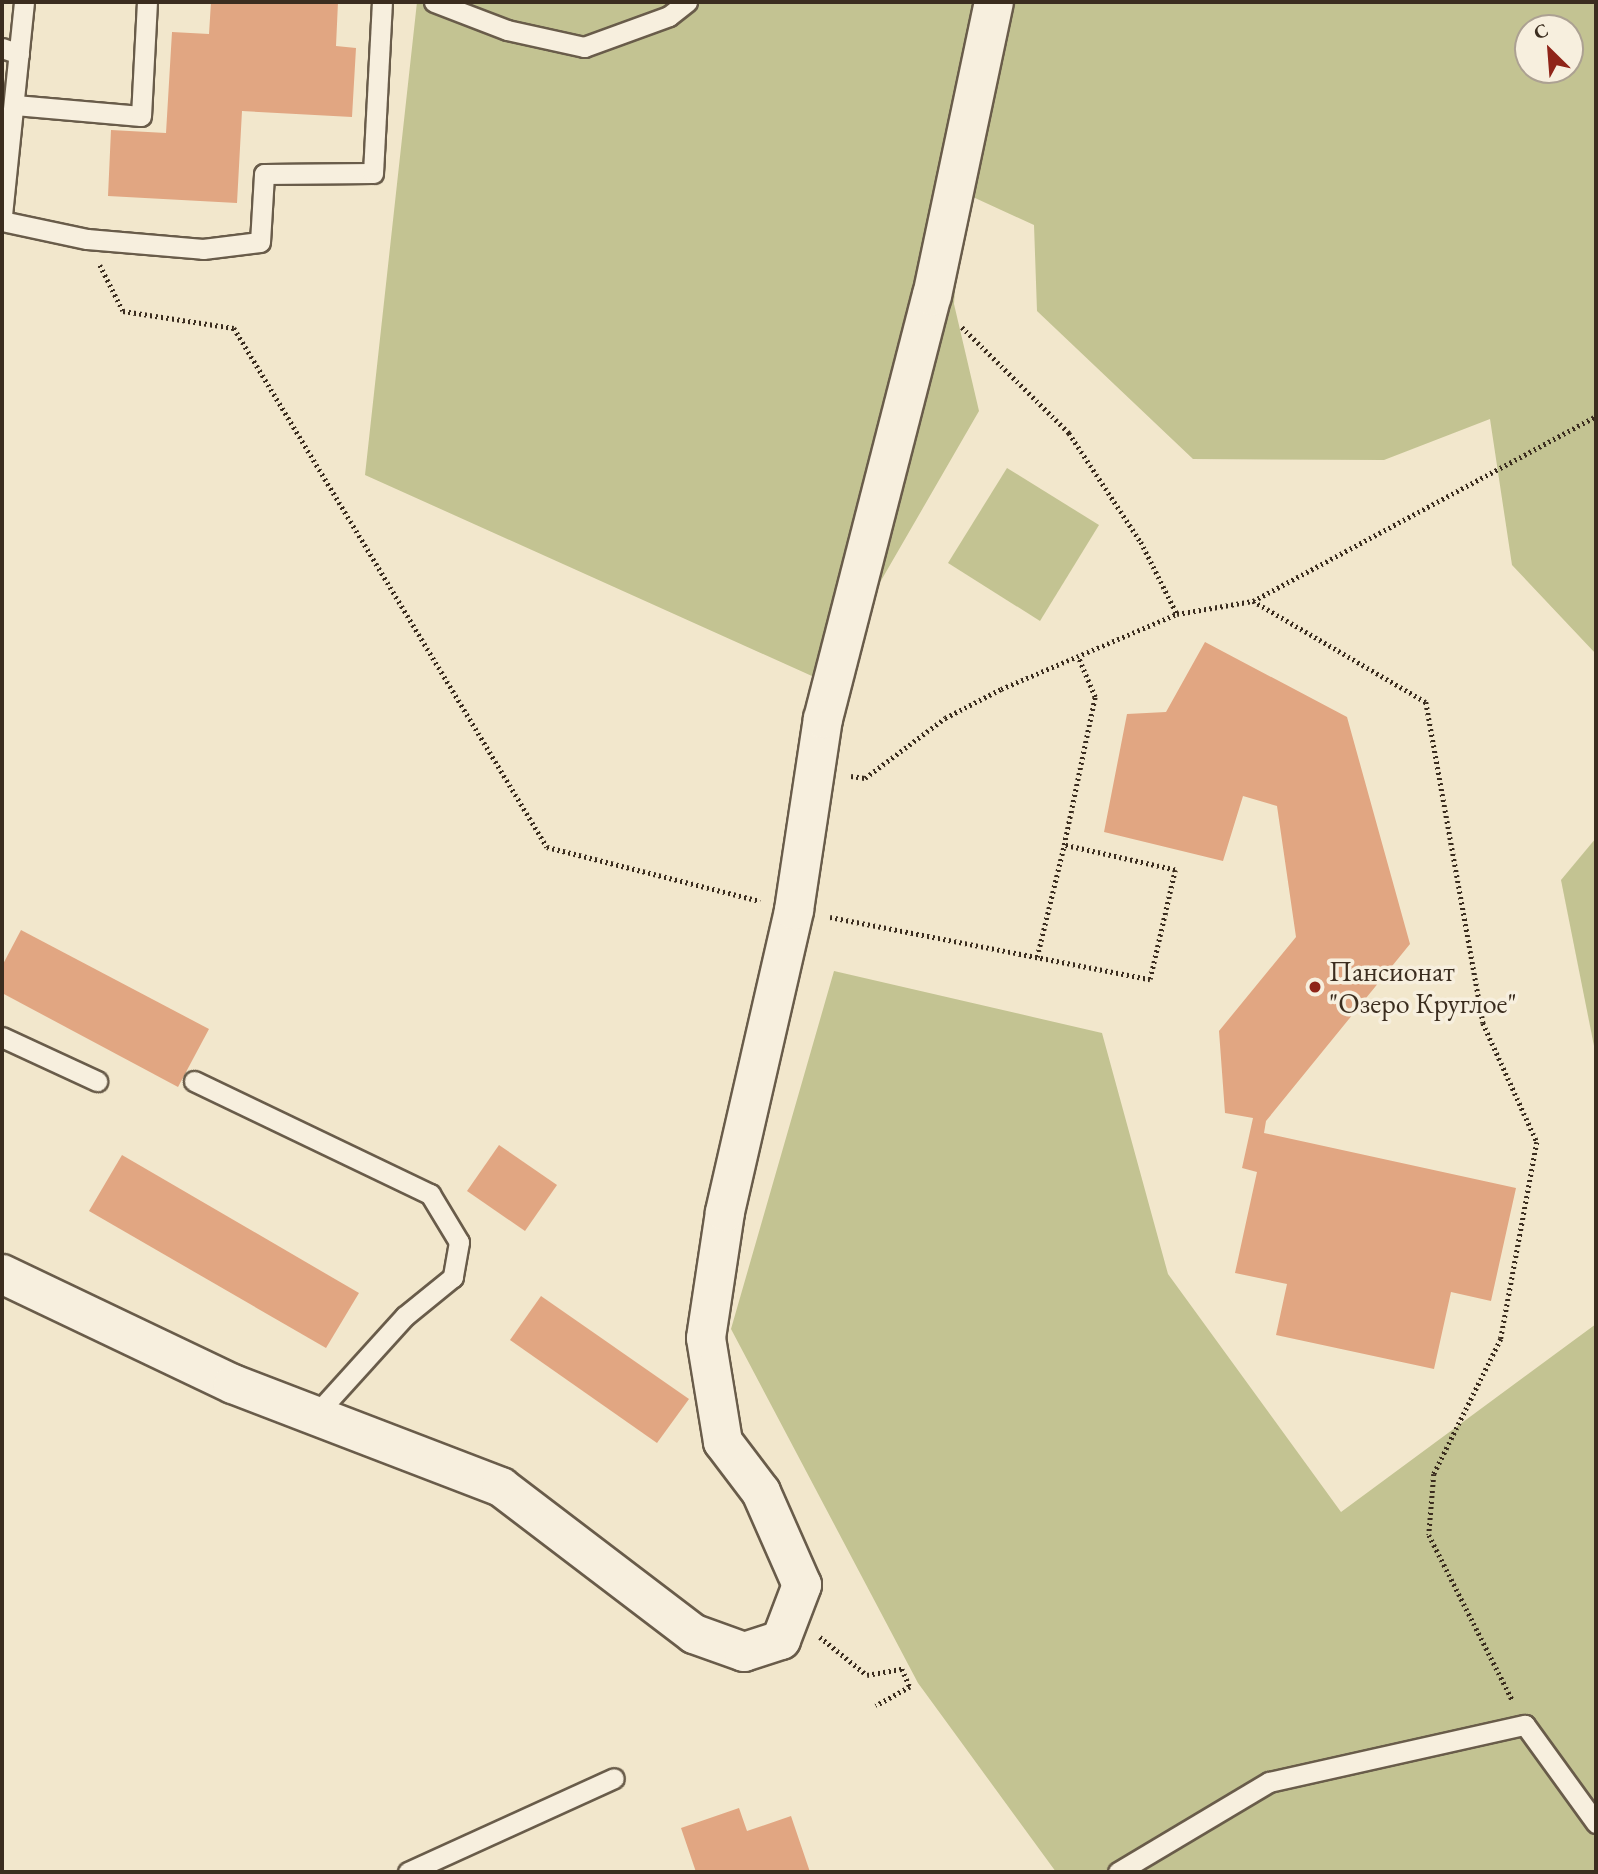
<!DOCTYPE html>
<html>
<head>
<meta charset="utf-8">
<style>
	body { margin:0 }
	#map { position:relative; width:1598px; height:1874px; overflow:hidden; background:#f2e7cc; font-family:"EB Garamond",serif }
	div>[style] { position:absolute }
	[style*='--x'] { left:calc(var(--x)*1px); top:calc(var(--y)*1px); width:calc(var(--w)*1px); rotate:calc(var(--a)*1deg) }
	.green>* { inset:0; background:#c3c392 }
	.building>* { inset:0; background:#e1a682 }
	.path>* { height:4.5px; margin-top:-2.25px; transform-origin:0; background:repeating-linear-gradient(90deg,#3b2d1f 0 2px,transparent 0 5.5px) }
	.roads { filter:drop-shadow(2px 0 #695c4a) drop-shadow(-2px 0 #695c4a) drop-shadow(0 2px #695c4a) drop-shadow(0 -2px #695c4a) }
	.service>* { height:19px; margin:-9.5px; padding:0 9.5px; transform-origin:9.5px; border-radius:9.5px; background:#f7efde }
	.minor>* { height:38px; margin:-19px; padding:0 19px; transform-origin:19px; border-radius:19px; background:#f7efde }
	.dots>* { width:19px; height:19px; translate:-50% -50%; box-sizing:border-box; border:4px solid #f7efde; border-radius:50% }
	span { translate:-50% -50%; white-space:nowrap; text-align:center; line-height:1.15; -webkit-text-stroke:7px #f7efde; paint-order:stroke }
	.poi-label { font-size:28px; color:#3b2d1f }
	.left { translate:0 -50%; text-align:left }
	.frame { position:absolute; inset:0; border:4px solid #3b2d1f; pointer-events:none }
	.north { position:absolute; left:1514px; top:14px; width:70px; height:70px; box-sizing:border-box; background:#f7efde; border:2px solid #aca192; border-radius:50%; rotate:335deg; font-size:19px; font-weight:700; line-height:28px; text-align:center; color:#3b2d1f }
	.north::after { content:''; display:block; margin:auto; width:24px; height:32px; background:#8f2418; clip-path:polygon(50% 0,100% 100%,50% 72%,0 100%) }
</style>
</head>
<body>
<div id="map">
	<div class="green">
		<i style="clip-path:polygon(evenodd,417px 2px,1596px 2px,1596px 654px,1512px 565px,1490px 419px,1384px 460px,1193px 459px,1037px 311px,1034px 225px,962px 192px,954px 304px,979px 411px,823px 681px,365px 475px,417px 2px,1528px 28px,1570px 28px,1570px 70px,1528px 70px,1528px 28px)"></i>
		<i style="clip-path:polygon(1007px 468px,1099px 525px,1040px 621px,948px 563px)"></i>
		<i style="clip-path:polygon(1596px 838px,1596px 1056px,1561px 880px)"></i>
		<i style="clip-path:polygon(834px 971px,1102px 1033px,1168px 1274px,1341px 1512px,1596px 1324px,1596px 1872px,1056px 1872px,918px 1683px,731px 1329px)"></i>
	</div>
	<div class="building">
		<i style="clip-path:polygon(211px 2px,338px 2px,336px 46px,356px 48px,352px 117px,242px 111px,237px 203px,108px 196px,111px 130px,166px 133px,172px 32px,209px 34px)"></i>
		<i style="clip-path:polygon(1205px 642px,1347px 717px,1410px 944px,1266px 1121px,1264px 1133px,1516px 1188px,1491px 1301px,1451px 1292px,1434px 1369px,1276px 1335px,1287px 1284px,1235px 1273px,1257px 1172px,1242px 1168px,1253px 1118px,1225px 1113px,1219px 1031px,1296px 937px,1277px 806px,1243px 796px,1223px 861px,1104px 832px,1127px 714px,1166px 712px)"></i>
		<i style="clip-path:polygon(21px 930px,209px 1029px,178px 1087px,2px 993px,2px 966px)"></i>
		<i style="clip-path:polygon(499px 1145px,557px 1185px,525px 1231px,467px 1191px)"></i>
		<i style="clip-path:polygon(122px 1155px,359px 1293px,326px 1348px,89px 1211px)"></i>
		<i style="clip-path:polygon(541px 1296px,689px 1399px,657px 1443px,510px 1340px)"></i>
		<i style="clip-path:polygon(739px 1808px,747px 1831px,791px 1816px,810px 1872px,696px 1872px,681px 1828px)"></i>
	</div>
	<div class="path">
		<i style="--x:100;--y:265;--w:51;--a:63.4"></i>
		<i style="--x:123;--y:311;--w:112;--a:8.7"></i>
		<i style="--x:234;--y:328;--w:606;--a:58.91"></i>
		<i style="--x:547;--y:847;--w:220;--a:14.2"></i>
		<i style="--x:962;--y:327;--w:151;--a:44.7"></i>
		<i style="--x:1069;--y:433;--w:131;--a:56.6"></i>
		<i style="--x:1141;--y:542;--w:80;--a:63.4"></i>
		<i style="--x:1177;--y:614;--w:77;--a:-9.7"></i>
		<i style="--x:1253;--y:601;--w:390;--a:-28.3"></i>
		<i style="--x:1253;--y:601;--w:200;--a:30.3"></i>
		<i style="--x:1426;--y:702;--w:326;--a:79.9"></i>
		<i style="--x:1483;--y:1023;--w:131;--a:65.6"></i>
		<i style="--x:1537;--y:1142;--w:200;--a:100.4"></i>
		<i style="--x:1501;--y:1339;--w:151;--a:116.4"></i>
		<i style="--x:1434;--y:1474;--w:61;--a:94.7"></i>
		<i style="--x:1429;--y:1535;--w:186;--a:63.2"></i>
		<i style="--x:851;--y:776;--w:14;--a:8"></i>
		<i style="--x:865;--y:778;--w:100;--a:-36.9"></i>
		<i style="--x:945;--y:718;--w:63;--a:-27.4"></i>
		<i style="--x:1001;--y:689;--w:191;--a:-23.1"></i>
		<i style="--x:830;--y:917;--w:326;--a:11"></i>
		<i style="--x:1150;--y:979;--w:112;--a:-77.1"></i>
		<i style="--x:1175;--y:870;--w:114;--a:-167.3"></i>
		<i style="--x:1064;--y:845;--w:151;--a:-78.2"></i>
		<i style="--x:1095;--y:697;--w:43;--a:-113"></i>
		<i style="--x:1037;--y:957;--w:115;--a:-76.4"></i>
		<i style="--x:820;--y:1637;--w:60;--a:39"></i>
		<i style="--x:867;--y:1675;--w:36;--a:-10"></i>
		<i style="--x:902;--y:1669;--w:20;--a:66"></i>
		<i style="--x:910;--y:1687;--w:39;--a:151"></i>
	</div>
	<div class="roads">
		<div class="service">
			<i style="--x:434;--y:2;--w:78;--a:21"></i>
			<i style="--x:507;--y:30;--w:79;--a:12.4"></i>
			<i style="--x:584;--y:47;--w:90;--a:-20"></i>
			<i style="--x:669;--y:16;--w:23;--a:-38"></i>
			<i style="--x:2;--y:48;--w:18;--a:19"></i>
			<i style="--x:15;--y:105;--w:126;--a:5"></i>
			<i style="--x:141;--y:116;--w:114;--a:-87"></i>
			<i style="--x:2;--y:215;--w:214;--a:-84.1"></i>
			<i style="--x:2;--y:221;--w:87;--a:12"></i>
			<i style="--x:87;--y:239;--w:116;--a:4.9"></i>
			<i style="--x:203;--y:249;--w:57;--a:-7"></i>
			<i style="--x:260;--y:242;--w:68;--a:-86.6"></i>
			<i style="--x:264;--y:174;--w:109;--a:-0.5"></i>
			<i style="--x:373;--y:173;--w:171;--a:-87"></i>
			<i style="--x:2;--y:1037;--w:105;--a:24.9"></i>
			<i style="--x:194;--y:1081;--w:262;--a:25.6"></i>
			<i style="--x:430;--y:1194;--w:56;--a:58.9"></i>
			<i style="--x:459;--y:1242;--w:36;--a:100"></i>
			<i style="--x:453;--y:1277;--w:62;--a:140.9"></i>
			<i style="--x:405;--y:1316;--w:132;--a:132.2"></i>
			<i style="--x:408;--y:1872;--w:226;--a:-24.5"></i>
			<i style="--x:1118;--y:1872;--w:176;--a:-30.8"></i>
			<i style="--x:1269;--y:1782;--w:262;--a:-12.6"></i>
			<i style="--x:1525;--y:1725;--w:121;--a:54.1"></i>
		</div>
		<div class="minor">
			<i style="--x:2;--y:1274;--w:256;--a:25.5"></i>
			<i style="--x:233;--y:1384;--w:287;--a:21"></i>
			<i style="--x:501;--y:1487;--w:243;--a:37.3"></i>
			<i style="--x:694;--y:1634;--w:53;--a:19.8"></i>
			<i style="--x:744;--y:1652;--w:39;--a:-18"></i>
			<i style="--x:781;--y:1640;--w:59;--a:-69.1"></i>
			<i style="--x:802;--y:1585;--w:102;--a:-113.8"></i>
			<i style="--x:761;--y:1492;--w:63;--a:-127.2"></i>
			<i style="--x:723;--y:1442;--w:105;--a:-99.3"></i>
			<i style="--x:706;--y:1338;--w:127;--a:-81.4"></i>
			<i style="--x:725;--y:1212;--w:310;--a:-77.1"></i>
			<i style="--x:794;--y:910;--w:193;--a:-81.4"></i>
			<i style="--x:823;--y:719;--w:437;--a:-75.6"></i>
			<i style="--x:932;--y:296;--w:300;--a:-78.1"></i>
		</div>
	</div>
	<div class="dots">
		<i style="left:1315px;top:987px;background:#8f2418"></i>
	</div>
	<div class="poi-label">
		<span class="left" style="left:1329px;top:987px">Пансионат<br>"Озеро Круглое"</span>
	</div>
	<div class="frame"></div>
	<div class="north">С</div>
</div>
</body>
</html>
